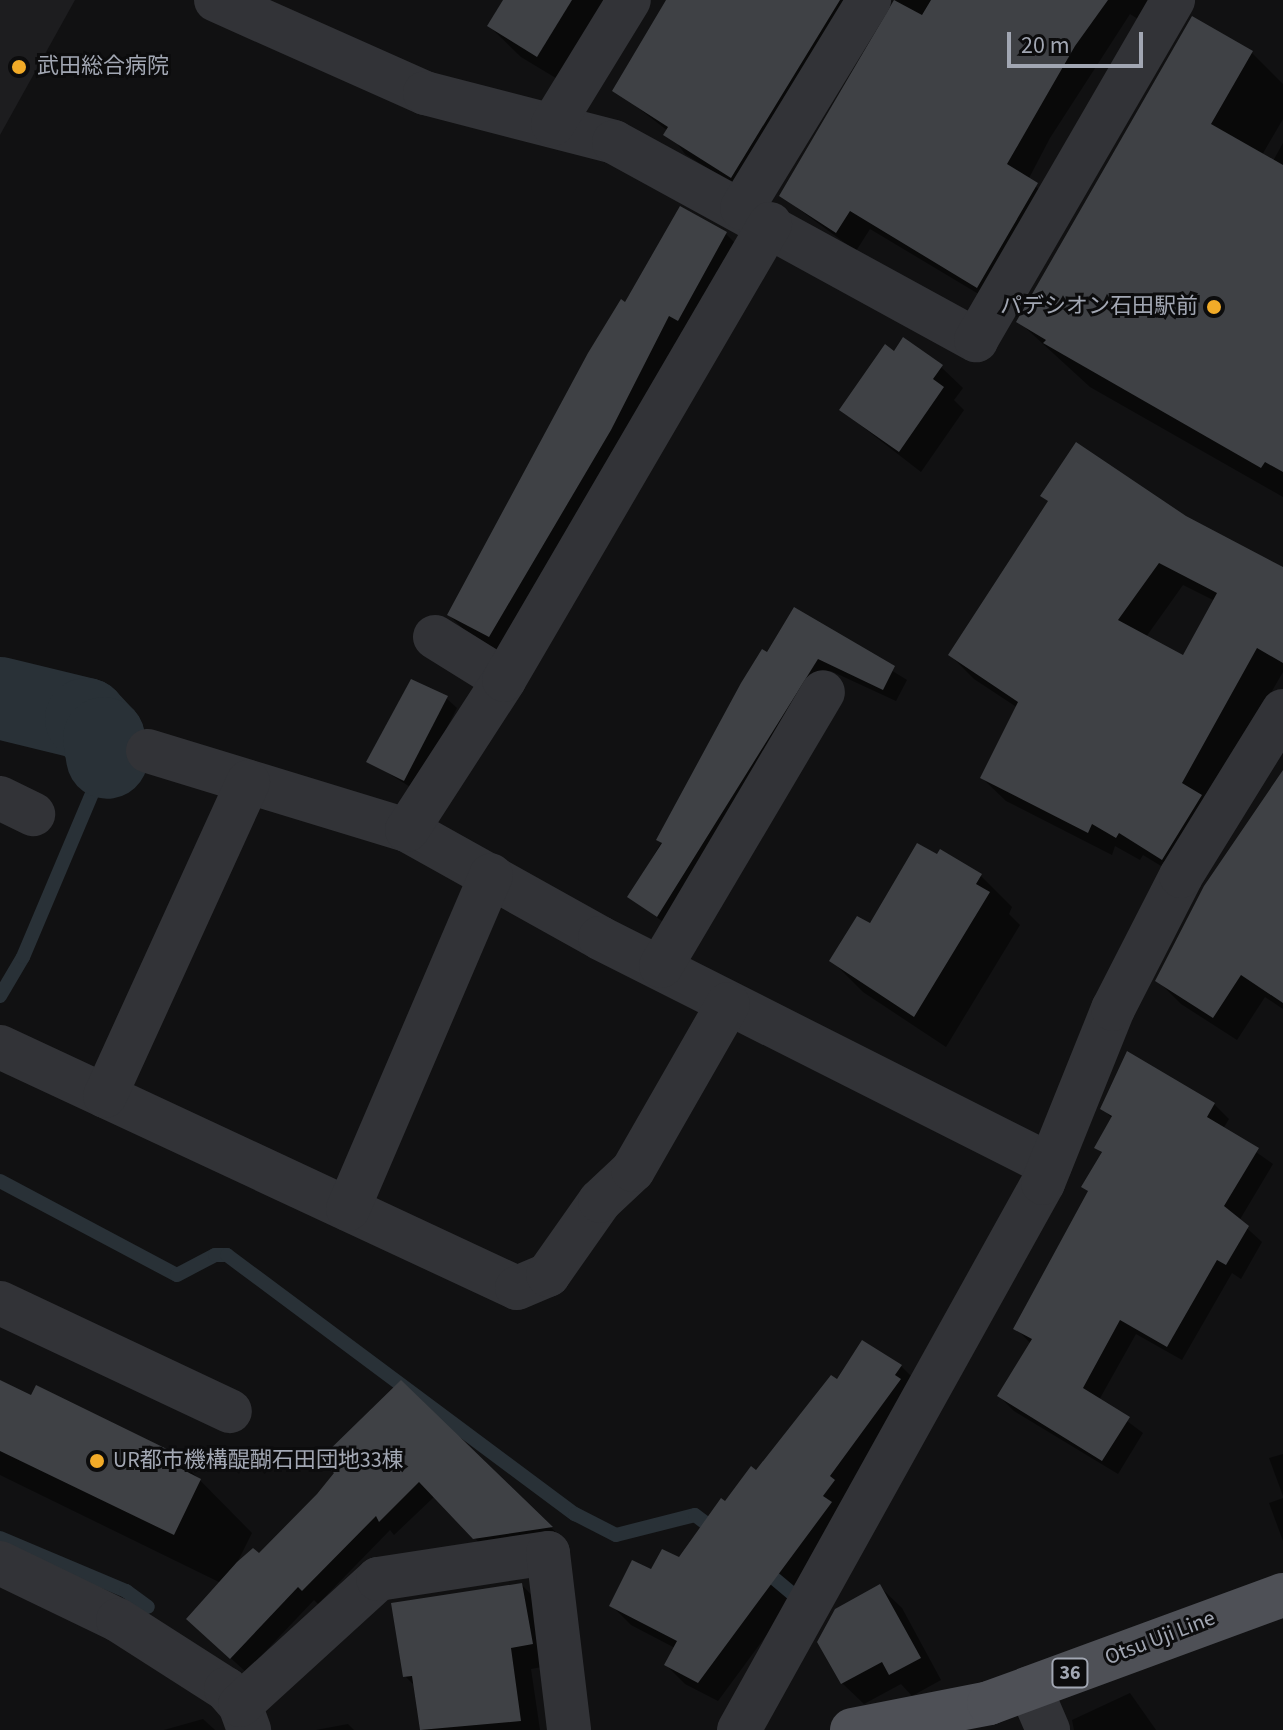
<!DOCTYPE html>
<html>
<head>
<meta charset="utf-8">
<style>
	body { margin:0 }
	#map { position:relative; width:1283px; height:1730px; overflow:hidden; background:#111112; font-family:"Source Sans 3","Noto Sans JP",sans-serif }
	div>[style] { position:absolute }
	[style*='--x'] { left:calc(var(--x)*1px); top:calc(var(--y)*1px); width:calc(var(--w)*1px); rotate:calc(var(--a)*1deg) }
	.built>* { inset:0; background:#1d1d1f }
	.shadow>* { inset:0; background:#0007 }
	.stream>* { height:14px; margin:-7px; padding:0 7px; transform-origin:7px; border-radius:7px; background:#293137 }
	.river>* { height:82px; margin:-41px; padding:0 41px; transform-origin:41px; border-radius:41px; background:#293137 }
	.building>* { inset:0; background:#3f4145 }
	.minor>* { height:44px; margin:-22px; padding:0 22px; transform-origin:22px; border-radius:22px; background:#323337 }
	.major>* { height:44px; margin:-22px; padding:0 22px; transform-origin:22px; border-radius:22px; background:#4e5056 }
	.dots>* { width:22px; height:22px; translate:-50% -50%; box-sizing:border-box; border:4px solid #0c0c0d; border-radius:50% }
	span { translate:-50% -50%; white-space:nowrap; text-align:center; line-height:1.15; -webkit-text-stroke:6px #0c0c0d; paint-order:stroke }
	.shield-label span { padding:2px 6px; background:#0c0c0d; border:2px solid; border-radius:6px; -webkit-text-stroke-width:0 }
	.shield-label { font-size:20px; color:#a2a7b3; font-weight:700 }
	.poi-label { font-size:22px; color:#a2a7b3 }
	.left { translate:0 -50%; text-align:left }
	.right { translate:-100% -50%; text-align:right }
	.street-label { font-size:22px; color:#a2a7b3 }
	.scale { position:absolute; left:1007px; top:32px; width:136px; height:36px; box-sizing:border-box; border:4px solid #a2a7b3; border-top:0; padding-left:10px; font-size:24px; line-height:28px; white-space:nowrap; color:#a2a7b3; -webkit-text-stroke:6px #0c0c0d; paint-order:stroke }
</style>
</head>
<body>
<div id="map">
	<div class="built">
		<i style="clip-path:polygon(0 0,75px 0,0 135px)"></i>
	</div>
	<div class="shadow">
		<i style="clip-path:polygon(505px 0,622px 0,569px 86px,521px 57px,489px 26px)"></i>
		<i style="clip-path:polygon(670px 0,878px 0,751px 195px,685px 154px,668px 131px,615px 90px)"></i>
		<i style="clip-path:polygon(896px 0,1169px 0,1152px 28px,1130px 14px,1050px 138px,1028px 180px,1056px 204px,997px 305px,870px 229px,856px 251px,781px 196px)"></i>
		<i style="clip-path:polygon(1193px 19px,1252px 53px,1283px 84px,1283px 119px,1262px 155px,1273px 161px,1283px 143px,1283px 497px,1090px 387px,1018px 321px)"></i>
		<i style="clip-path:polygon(726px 234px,746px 254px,510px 656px,469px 635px,449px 615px,626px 304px)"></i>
		<i style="clip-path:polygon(894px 353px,941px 367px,963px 388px,954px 400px,964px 410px,921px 472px,841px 410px)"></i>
		<i style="clip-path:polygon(evenodd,1185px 518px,1283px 571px,1283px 672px,1207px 803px,1186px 881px,1143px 855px,1140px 860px,1115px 846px,1112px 855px,1006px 801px,982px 778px,1018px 708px,974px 679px,950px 655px,1185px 518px,1183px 585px,1215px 601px,1184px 658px,1146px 637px,1183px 585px)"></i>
		<i style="clip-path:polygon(794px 610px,907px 680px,896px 701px,831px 671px,671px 928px,630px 897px)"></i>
		<i style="clip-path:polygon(446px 698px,457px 708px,415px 790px,369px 761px)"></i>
		<i style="clip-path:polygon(1283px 772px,1283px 1009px,1265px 997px,1237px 1040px,1181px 1004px,1158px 981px,1206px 887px)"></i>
		<i style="clip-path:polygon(941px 852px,981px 876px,1012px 907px,1009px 914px,1020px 925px,946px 1047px,863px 992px,832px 961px)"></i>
		<i style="clip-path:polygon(1214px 1104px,1229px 1119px,1223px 1129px,1273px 1164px,1239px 1221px,1262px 1242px,1241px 1279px,1232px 1273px,1182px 1360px,1136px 1334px,1099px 1400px,1143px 1433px,1118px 1474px,1014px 1411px,999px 1396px,1031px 1344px,1016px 1328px,1089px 1192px,1103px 1154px,1096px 1147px,1113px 1119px,1102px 1108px)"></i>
		<i style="clip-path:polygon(901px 1366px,920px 1385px,850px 1522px,718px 1701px,685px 1684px,666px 1665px,675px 1648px,631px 1625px,612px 1606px,652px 1572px,679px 1560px,838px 1382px)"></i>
		<i style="clip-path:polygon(0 1382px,32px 1398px,37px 1388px,176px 1456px,252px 1533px,236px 1565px,259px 1556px,319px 1495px,401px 1383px,565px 1541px,489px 1553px,435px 1496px,394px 1535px,390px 1530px,318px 1604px,314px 1600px,246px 1672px,203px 1633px,221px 1583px,0 1475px)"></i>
		<i style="clip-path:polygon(1283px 1454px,1283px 1496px,1269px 1458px)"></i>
		<i style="clip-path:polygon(1283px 1498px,1283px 1541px,1269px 1503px)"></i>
		<i style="clip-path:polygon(522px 1585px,543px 1607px,553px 1665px,531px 1669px,540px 1730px,422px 1730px,416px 1687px,405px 1676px)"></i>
		<i style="clip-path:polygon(880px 1587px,902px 1608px,941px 1680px,912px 1696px,901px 1684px,864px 1704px,842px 1683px)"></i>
		<i style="clip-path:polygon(1130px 1693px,1156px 1730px,1074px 1730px,1072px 1720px)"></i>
		<i style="clip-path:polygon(203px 1719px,215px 1730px,164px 1730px)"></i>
		<i style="clip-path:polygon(348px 1724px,354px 1730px,316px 1730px)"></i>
	</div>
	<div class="stream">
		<i style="--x:0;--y:996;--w:45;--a:-59.5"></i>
		<i style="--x:23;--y:957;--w:216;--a:-67.1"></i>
		<i style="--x:0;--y:1181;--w:200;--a:28"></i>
		<i style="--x:177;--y:1275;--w:43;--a:-27.8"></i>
		<i style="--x:215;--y:1255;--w:12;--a:0"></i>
		<i style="--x:227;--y:1255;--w:434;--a:36.7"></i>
		<i style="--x:575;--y:1514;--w:46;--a:27.1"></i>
		<i style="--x:616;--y:1535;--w:81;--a:-14.2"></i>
		<i style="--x:695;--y:1515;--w:30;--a:37"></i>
		<i style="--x:0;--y:1538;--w:137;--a:22.8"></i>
		<i style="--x:126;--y:1591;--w:27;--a:36"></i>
		<i style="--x:763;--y:1569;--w:39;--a:40"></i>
	</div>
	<div class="river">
		<i style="--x:0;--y:698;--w:89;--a:13.7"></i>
		<i style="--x:86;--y:719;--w:26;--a:47"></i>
		<i style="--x:104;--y:738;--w:20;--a:81"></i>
	</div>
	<div class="building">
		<i style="clip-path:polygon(503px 0,572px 0,537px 57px,487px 26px)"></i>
		<i style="clip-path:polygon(666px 0,840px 0,731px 178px,663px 135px,668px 127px,612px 91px)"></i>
		<i style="clip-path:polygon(894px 0,922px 15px,931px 0,1108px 0,1075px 46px,1007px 164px,1038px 183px,977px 288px,850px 211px,836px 233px,779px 196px)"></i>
		<i style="clip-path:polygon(1192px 16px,1253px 51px,1211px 124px,1283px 165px,1283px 472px,1265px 462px,1261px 468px,1043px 343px,1046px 340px,1016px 322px)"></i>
		<i style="clip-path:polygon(680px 206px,727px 232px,678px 321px,669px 316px,611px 430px,489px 637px,447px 615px,588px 353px,621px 299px,625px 302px)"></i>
		<i style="clip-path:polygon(903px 337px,943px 365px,933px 379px,944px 387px,899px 452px,839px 410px,885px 344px,894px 351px)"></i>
		<i style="clip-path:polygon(evenodd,1076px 442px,1186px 516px,1283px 567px,1283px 663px,1257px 648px,1182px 783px,1202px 795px,1162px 860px,1119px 833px,1116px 838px,1092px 824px,1088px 833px,980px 778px,1018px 702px,948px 655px,1048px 501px,1040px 496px,1076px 442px,1159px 563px,1217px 593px,1183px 655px,1118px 620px,1159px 563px)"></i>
		<i style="clip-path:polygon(794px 607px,895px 666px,883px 690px,818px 659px,657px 917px,627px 897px,662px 843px,656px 840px,741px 683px,762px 649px,767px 652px)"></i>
		<i style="clip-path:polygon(411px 679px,448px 696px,404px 781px,366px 762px)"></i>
		<i style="clip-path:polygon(1283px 770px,1283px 1003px,1241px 975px,1213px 1018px,1155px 981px,1204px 886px)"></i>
		<i style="clip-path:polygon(917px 843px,937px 854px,940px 849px,982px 874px,976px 884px,990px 892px,914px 1017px,829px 961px,857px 916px,870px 923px)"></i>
		<i style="clip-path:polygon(1127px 1051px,1215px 1103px,1207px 1117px,1259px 1148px,1224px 1206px,1249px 1226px,1226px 1265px,1217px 1260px,1167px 1347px,1120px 1320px,1083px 1388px,1130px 1417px,1102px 1461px,997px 1396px,1032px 1339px,1013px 1329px,1088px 1191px,1081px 1187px,1102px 1152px,1094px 1148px,1112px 1116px,1100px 1109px)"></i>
		<i style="clip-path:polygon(862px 1340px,902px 1365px,895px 1375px,901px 1379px,830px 1476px,835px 1480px,823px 1496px,832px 1502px,698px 1683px,664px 1665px,677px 1641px,609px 1606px,632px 1560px,651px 1569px,662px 1549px,679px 1557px,721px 1498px,725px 1501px,751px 1466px,756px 1470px,831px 1375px,837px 1379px)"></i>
		<i style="clip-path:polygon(0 1380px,31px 1395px,36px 1385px,177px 1454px,172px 1464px,201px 1479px,174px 1535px,0 1451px)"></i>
		<i style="clip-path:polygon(401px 1380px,553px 1527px,473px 1539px,419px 1482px,379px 1522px,376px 1516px,302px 1591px,298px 1587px,230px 1659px,186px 1619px,237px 1562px,253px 1548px,259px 1553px,317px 1494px,334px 1473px,320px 1459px)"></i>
		<i style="clip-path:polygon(522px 1583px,533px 1644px,511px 1648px,521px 1721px,420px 1730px,412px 1676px,403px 1677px,391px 1603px)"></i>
		<i style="clip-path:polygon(880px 1584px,921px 1658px,889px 1675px,882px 1662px,841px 1684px,817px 1642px,835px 1609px)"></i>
	</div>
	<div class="minor">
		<i style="--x:216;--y:0;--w:229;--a:24"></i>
		<i style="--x:425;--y:93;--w:195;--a:14.5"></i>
		<i style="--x:614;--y:142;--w:413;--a:28.7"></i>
		<i style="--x:976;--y:340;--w:393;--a:-59.9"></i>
		<i style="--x:553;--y:124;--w:145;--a:-58.5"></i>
		<i style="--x:742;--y:208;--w:244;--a:-58.6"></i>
		<i style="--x:435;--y:637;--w:81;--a:31.9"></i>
		<i style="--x:148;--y:751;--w:271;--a:17"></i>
		<i style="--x:407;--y:830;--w:221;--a:29.2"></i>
		<i style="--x:600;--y:938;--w:504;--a:26.77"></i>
		<i style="--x:0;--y:798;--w:37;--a:26"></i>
		<i style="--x:407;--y:830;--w:179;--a:-57.1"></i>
		<i style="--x:504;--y:680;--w:528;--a:-59.74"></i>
		<i style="--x:661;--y:966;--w:318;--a:-59.4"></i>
		<i style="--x:0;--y:1047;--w:570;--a:24.99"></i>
		<i style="--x:517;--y:1288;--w:34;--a:-23"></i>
		<i style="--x:548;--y:1275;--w:90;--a:-54.9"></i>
		<i style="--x:600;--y:1201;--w:45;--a:-43.2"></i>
		<i style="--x:633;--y:1170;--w:191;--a:-60.2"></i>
		<i style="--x:105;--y:1096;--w:345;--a:-65.5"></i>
		<i style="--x:348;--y:1209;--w:363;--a:-66.8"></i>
		<i style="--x:0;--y:1303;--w:254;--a:25.2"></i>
		<i style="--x:0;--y:1563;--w:131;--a:25.8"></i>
		<i style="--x:118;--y:1620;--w:128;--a:32.6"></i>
		<i style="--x:226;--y:1689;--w:21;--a:49"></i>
		<i style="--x:240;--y:1705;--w:27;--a:70"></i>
		<i style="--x:1030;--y:1688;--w:46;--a:66.8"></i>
		<i style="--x:240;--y:1705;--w:187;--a:-42.4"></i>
		<i style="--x:378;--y:1579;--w:172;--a:-8.7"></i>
		<i style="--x:548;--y:1553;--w:178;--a:83.2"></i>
		<i style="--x:739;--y:1730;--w:626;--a:-60.94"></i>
		<i style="--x:1043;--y:1183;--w:188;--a:-68.1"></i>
		<i style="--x:1113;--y:1009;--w:149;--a:-62.9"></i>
		<i style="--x:1181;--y:876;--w:194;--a:-58.3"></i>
	</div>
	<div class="major">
		<i style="--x:852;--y:1730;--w:140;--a:-11.1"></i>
		<i style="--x:989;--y:1703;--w:313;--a:-20.2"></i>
	</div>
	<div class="dots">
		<i style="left:19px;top:67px;background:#f2ab28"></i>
		<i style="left:1214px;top:307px;background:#f2ab28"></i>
		<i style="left:97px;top:1461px;background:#f2ab28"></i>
	</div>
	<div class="shield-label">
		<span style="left:1070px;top:1673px">36</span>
	</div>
	<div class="poi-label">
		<span class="left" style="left:37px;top:67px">武田総合病院</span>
		<span class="right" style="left:1198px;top:307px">パデシオン石田駅前</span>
		<span class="left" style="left:113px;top:1461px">UR都市機構醍醐石田団地33棟</span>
	</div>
	<div class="street-label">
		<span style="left:1160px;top:1638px;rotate:-21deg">Otsu Uji Line</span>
	</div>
	<div class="scale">20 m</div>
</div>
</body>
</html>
